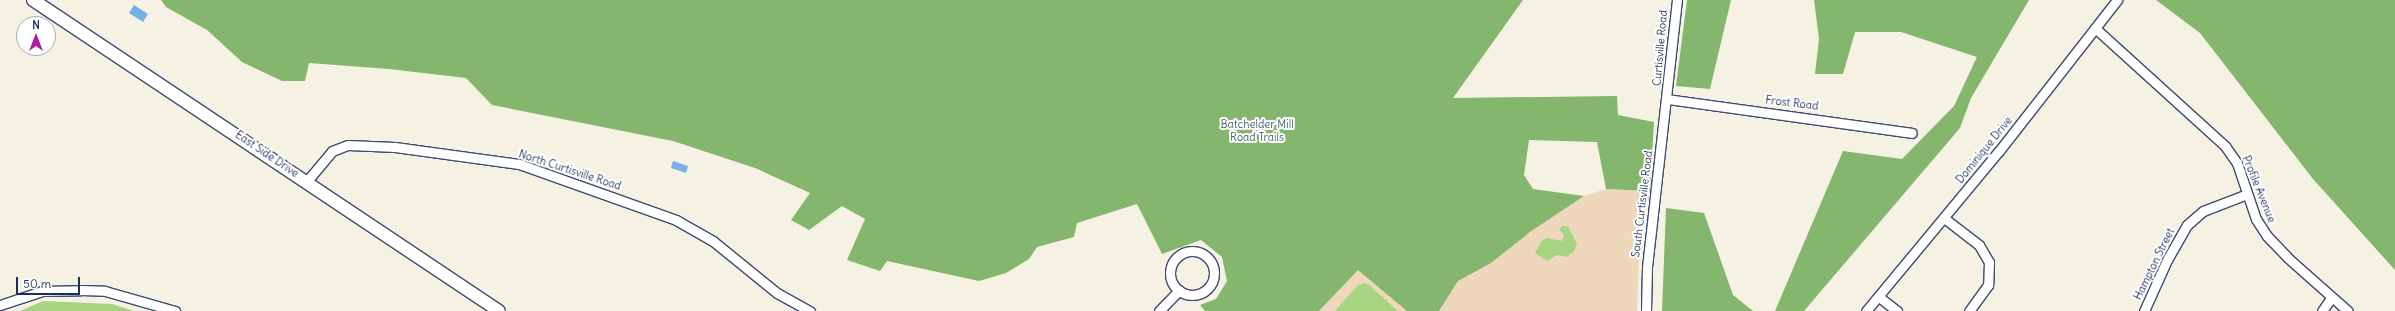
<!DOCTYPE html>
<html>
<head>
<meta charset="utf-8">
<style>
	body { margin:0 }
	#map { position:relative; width:2395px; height:311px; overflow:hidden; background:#f5f2e3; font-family:Delius,sans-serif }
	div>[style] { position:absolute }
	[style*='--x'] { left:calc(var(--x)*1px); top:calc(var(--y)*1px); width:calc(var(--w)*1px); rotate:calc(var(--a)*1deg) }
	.built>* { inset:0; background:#eed7bb }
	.green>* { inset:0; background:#a7d480 }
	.forest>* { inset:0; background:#85b66e }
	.water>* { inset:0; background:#77afe6 }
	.roads { filter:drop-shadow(1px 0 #3c4c72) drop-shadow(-1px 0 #3c4c72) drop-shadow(0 1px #3c4c72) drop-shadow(0 -1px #3c4c72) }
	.street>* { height:9px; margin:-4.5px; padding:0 4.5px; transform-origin:4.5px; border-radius:4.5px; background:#fff }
	.street>.ring { margin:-4.5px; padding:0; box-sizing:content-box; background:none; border:9px solid #fff; border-radius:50% }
	.secondary>* { height:12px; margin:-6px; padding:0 6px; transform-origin:6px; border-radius:6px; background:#fff }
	span { translate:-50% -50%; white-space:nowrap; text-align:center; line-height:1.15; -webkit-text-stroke:4px #fff; paint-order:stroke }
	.street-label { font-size:11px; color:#1b2f5e }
	.park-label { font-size:11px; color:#456168 }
	.north { position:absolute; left:16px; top:16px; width:40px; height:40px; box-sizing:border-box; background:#fff; border:1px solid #a4acbf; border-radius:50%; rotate:0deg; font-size:11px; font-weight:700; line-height:16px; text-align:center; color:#1b2f5e }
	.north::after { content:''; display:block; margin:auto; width:14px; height:18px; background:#b5179e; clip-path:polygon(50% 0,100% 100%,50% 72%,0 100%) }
	.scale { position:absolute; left:16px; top:277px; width:64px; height:18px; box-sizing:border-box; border:2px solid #1b2f5e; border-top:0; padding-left:5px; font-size:12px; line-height:14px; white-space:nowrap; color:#1b2f5e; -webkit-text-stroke:3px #fff; paint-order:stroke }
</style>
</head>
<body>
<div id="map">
	<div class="built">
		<i style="clip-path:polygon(1606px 189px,1650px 191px,1640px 239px,1637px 311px,1439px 311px,1458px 281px,1491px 263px,1530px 232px,1584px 196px)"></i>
		<i style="clip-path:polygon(1358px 269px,1381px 287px,1407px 311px,1319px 311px)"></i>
	</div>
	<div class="green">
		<i style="clip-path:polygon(1562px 226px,1568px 226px,1577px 244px,1574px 251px,1567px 257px,1557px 255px,1547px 261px,1535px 253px,1541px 242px,1546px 238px,1562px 241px,1564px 234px,1559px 230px)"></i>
		<i style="clip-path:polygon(1364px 283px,1368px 284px,1398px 311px,1335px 311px,1357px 286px)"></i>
		<i style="clip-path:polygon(43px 301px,112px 304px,134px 311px,20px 311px)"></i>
	</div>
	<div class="forest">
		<i style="clip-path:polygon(161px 0,1523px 0,1453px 98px,1617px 96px,1618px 115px,1654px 122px,1650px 191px,1606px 189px,1597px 142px,1529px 140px,1524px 175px,1533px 189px,1584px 196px,1530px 232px,1491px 263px,1458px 281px,1439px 311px,1407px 311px,1358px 270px,1319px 311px,1205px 311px,1200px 305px,1216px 299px,1227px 281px,1222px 257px,1201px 240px,1162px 254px,1137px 204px,1077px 223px,1074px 237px,1037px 247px,1029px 259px,1006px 273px,979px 281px,887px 261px,880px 271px,847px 260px,865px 219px,842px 206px,809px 230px,791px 220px,810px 193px,755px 168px,673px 141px,492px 105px,466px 78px,389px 69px,309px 63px,305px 81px,282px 81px,242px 62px,207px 30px,166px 7px)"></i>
		<i style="clip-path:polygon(1687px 0,1731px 0,1710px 89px,1676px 86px)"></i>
		<i style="clip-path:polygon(1814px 0,2029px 0,1971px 98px,1960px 128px,1804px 311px,1775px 311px,1843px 151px,1902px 159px,1954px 106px,1977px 57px,1901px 32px,1855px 32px,1843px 74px,1815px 74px,1819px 39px)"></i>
		<i style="clip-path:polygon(2156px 0,2395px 0,2395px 270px,2313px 179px,2200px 33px)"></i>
		<i style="clip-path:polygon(1666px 208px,1704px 213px,1733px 295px,1753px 311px,1662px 311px)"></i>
	</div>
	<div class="water">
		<i style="clip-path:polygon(134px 5px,148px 14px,143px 22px,129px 13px)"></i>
		<i style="clip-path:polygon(673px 161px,688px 166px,686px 173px,671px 168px)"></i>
	</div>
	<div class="roads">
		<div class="street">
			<i style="--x:2095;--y:28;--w:176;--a:42.2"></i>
			<i style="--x:2225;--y:146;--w:21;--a:55"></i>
			<i style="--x:2237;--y:163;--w:59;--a:71.3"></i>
			<i style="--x:2256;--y:219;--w:20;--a:57"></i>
			<i style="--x:2267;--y:236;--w:30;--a:46"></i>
			<i style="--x:2288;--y:258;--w:80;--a:41.5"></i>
			<i style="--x:1667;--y:99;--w:247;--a:7.9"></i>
			<i style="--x:307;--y:181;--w:39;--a:-50"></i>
			<i style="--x:332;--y:151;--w:17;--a:-21"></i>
			<i style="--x:348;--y:145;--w:47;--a:2.4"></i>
			<i style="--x:395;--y:147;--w:125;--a:7.8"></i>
			<i style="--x:519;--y:164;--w:167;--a:19.6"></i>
			<i style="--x:676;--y:220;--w:43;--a:29.6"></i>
			<i style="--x:713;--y:241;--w:82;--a:39.1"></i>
			<i style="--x:777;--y:293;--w:38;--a:29"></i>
			<i style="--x:1944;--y:218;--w:44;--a:37.6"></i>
			<i style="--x:1979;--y:245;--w:20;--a:60"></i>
			<i style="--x:1989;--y:262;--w:23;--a:92"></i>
			<i style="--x:1988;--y:285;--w:32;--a:126"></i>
			<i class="ring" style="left:1170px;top:251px;width:35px;height:35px"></i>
			<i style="--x:1879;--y:297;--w:23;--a:38"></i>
			<i style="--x:0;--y:305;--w:44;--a:-18.4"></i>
			<i style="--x:42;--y:291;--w:39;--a:-1"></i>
			<i style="--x:81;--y:290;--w:24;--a:2"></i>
			<i style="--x:105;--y:291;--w:73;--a:15.9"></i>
			<i style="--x:1159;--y:311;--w:29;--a:-46"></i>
			<i style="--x:1646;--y:311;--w:44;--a:-88.7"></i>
			<i style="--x:1647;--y:267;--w:269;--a:-83.6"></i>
			<i style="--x:1866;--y:311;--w:208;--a:-50.3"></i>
			<i style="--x:1999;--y:151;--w:192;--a:-52"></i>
			<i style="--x:2144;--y:311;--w:56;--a:-65.7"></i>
			<i style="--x:2167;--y:260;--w:40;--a:-60.3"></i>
			<i style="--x:2187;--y:225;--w:21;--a:-41"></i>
			<i style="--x:2203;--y:211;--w:47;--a:-21.1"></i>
			<i style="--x:2322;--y:311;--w:16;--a:-55"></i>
		</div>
		<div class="secondary">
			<i style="--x:33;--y:0;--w:560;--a:33.72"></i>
		</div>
	</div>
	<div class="street-label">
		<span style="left:1660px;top:48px;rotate:-85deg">Curtisville Road</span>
		<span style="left:1792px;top:103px;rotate:7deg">Frost Road</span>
		<span style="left:1984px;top:150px;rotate:-51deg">Dominique Drive</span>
		<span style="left:267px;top:154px;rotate:34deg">East Side Drive</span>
		<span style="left:570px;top:170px;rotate:18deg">North Curtisville Road</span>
		<span style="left:2259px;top:189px;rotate:68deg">Profile Avenue</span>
		<span style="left:1642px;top:204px;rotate:-83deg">South Curtisville Road</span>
		<span style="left:2154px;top:264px;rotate:-64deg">Hampton Street</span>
	</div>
	<div class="park-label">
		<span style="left:1257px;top:131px">Batchelder Mill<br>Road Trails</span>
	</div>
	<div class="north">N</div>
	<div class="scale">50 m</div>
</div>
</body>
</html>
